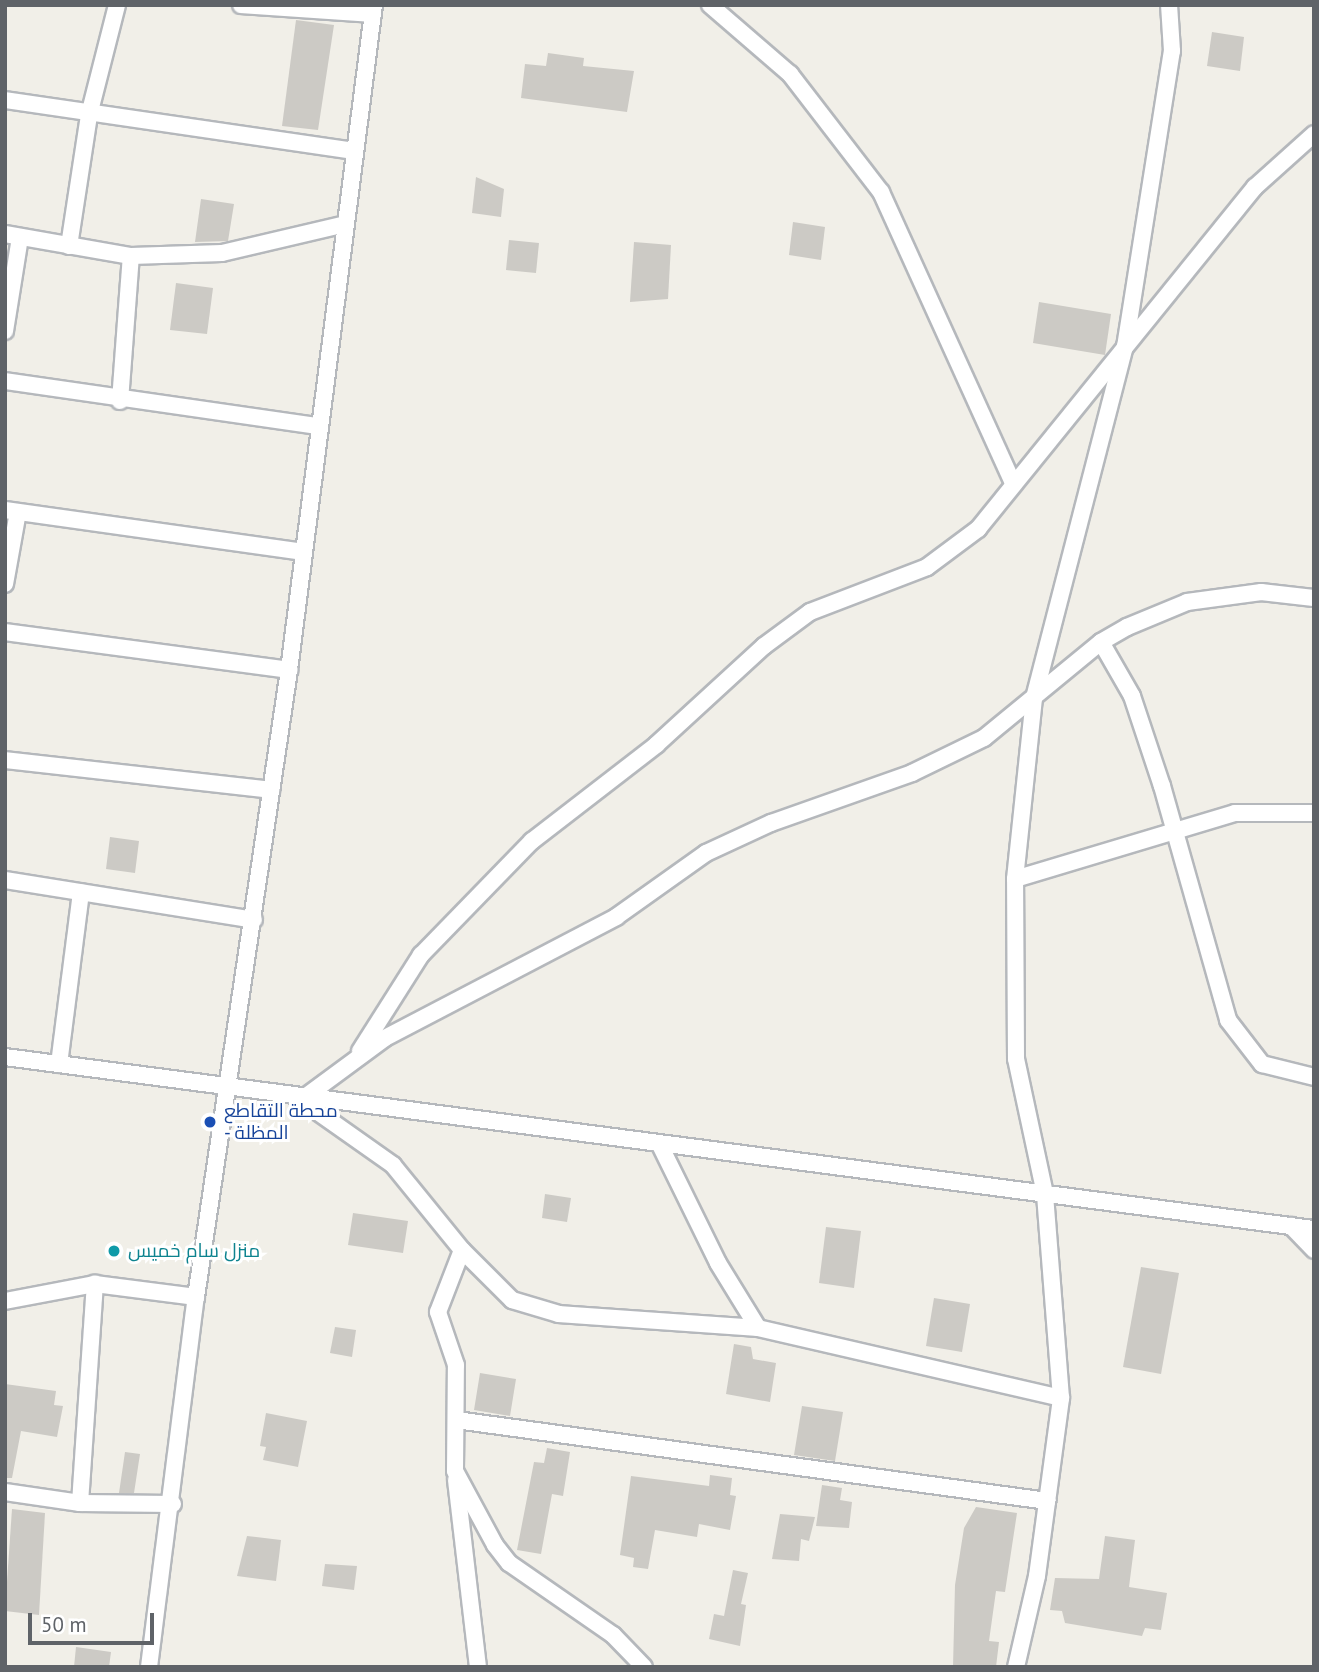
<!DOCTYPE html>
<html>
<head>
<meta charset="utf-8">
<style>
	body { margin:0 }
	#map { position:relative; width:1319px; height:1672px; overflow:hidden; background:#f1efe8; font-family:"PT Sans",Cairo,sans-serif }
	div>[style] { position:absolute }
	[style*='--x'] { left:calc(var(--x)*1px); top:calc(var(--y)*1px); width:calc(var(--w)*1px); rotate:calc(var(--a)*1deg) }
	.building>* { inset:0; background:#cccac5 }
	.roads { filter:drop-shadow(2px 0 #b5b8bc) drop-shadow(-2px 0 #b5b8bc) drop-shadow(0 2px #b5b8bc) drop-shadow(0 -2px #b5b8bc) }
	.minor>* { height:16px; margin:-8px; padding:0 8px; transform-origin:8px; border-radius:8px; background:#fff }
	.dots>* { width:19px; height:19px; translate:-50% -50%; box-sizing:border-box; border:4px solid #fff; border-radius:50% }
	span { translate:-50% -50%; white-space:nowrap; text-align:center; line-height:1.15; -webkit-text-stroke:6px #fff; paint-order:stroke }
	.transit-label { font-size:19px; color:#164399 }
	.left { translate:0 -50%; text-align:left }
	.culture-label { font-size:19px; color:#0d838f }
	.frame { position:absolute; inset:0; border:7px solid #5f6368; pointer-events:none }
	.scale { position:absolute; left:28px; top:1613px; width:126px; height:32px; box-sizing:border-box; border:4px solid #5f6368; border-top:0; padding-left:9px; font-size:21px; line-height:24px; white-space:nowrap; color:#5f6368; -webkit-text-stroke:5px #fff; paint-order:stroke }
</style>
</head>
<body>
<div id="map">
	<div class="building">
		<i style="clip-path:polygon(296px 20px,334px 25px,318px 130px,282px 126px)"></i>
		<i style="clip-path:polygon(1212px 32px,1244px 37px,1240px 71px,1207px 66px)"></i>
		<i style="clip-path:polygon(548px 53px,584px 58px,583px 66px,634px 71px,627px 112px,521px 98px,525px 64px,546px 66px)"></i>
		<i style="clip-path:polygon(476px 177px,504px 189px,501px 217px,472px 213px)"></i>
		<i style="clip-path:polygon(201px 199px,234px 204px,228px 241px,195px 242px)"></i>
		<i style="clip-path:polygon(793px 222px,825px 227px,821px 260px,789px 255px)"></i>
		<i style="clip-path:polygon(509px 240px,539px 243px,536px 273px,506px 270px)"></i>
		<i style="clip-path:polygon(634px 242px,671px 245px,668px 299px,630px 302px)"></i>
		<i style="clip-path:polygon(176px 283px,213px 288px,207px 334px,170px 330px)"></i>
		<i style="clip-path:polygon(1039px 302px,1111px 314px,1105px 355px,1033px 343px)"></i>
		<i style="clip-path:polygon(110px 837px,139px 841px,135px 873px,106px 869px)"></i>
		<i style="clip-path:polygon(545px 1194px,571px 1198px,567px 1222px,542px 1218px)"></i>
		<i style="clip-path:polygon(353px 1213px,408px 1221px,403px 1253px,348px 1245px)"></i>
		<i style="clip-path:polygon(826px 1227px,861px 1231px,854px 1288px,819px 1283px)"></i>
		<i style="clip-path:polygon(1141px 1267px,1179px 1273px,1161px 1374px,1123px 1367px)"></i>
		<i style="clip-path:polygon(934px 1298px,970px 1304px,962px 1352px,926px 1346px)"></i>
		<i style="clip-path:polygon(335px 1327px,356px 1330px,352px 1357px,330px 1353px)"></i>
		<i style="clip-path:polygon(734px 1344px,751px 1347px,753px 1359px,776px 1363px,770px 1402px,726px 1394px)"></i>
		<i style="clip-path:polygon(480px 1373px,516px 1379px,510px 1416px,474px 1410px)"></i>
		<i style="clip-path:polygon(5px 1384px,56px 1391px,54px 1405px,63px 1406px,57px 1437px,21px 1431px,12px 1478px,5px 1478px)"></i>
		<i style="clip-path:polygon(802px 1406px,843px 1412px,835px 1461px,794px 1455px)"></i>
		<i style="clip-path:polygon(266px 1413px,307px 1421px,298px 1467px,263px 1460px,266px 1447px,260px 1446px)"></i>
		<i style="clip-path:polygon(547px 1448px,570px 1452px,563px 1496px,552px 1494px,541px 1554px,517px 1550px,534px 1462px,544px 1463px)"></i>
		<i style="clip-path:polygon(125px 1452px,140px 1454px,134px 1493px,119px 1493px)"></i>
		<i style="clip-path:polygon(710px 1475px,732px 1478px,730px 1495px,736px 1496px,730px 1530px,699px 1524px,697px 1537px,655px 1530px,648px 1569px,633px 1567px,634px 1558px,620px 1555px,631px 1476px,709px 1486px)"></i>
		<i style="clip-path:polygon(822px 1485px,842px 1488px,840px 1500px,852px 1502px,849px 1528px,816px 1526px)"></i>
		<i style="clip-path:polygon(976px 1507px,1017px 1513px,1005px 1592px,996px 1591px,989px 1641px,999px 1642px,996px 1667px,953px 1667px,955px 1585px,964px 1528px)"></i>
		<i style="clip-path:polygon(12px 1509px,45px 1513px,39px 1615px,5px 1611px)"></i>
		<i style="clip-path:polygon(780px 1514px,815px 1517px,809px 1541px,801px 1539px,799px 1561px,772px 1559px)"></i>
		<i style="clip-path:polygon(247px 1536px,281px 1540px,276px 1581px,237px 1576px)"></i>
		<i style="clip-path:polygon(1105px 1536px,1135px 1540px,1129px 1587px,1167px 1593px,1161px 1630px,1145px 1628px,1142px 1636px,1065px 1623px,1062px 1611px,1050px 1610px,1055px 1578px,1099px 1579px)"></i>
		<i style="clip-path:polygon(325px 1564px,357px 1566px,354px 1590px,322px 1586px)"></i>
		<i style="clip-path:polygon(733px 1570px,748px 1573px,741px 1604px,746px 1605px,740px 1646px,709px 1639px,714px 1614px,724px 1616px)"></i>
		<i style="clip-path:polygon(76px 1647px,111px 1652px,109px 1667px,74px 1667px)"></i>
	</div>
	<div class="roads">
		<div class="minor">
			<i style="--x:241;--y:5;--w:132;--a:3.9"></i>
			<i style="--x:710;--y:5;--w:106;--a:40.8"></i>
			<i style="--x:790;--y:74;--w:149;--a:52.4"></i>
			<i style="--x:881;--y:192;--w:320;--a:65.6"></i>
			<i style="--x:5;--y:100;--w:352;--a:8.3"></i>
			<i style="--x:5;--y:234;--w:128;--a:9.9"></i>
			<i style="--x:131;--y:256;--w:91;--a:-1.9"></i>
			<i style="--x:222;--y:253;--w:127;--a:-13.2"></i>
			<i style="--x:69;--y:246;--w:133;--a:-81.3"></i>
			<i style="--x:89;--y:115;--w:114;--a:-75.7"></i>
			<i style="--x:5;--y:331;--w:95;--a:-80.9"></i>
			<i style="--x:5;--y:381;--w:317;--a:8.2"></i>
			<i style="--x:120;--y:401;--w:145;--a:-85.7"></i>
			<i style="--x:5;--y:510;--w:300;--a:8"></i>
			<i style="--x:5;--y:584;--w:73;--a:-79.8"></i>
			<i style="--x:5;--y:632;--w:287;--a:7.6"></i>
			<i style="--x:1101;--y:642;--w:62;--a:60.1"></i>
			<i style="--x:1132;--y:696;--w:95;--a:71.6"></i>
			<i style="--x:1162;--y:786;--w:243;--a:74.2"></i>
			<i style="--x:1228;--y:1020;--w:56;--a:52.3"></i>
			<i style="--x:1262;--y:1064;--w:54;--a:14"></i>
			<i style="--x:5;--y:760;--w:268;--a:6.4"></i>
			<i style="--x:1015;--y:879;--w:230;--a:-16.7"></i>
			<i style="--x:1235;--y:813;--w:79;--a:0"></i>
			<i style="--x:5;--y:880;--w:252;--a:9.1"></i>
			<i style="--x:360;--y:1051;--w:114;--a:-57.6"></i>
			<i style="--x:421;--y:955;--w:159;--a:-45.8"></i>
			<i style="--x:532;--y:841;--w:157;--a:-37.7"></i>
			<i style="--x:656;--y:745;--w:147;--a:-42.5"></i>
			<i style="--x:764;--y:646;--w:57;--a:-36.5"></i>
			<i style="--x:810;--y:612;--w:125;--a:-21"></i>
			<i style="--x:927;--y:567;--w:64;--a:-36.7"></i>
			<i style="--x:978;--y:529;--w:440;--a:-51"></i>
			<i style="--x:1255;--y:187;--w:79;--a:-41.9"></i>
			<i style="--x:5;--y:1057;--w:1320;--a:7.49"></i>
			<i style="--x:59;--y:1064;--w:173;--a:-82.7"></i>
			<i style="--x:660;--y:1145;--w:131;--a:63.8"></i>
			<i style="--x:718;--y:1263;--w:76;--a:58.4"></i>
			<i style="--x:758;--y:1328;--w:311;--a:13"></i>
			<i style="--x:1291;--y:1226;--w:33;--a:46"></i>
			<i style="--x:462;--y:1250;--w:71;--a:45"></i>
			<i style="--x:512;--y:1300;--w:49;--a:16.6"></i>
			<i style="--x:559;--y:1314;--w:199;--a:4"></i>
			<i style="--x:5;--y:1301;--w:92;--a:-10.7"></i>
			<i style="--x:95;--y:1284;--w:102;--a:7.3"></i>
			<i style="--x:456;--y:1420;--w:597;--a:7.8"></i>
			<i style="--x:456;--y:1480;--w:188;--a:83.3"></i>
			<i style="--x:5;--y:1492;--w:76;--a:8.3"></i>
			<i style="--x:80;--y:1503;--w:93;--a:0.6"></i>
			<i style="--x:80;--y:1503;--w:220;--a:-86.1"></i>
			<i style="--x:149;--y:1667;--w:373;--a:-82.8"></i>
			<i style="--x:196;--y:1297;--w:634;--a:-81.56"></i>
			<i style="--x:289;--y:670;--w:670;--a:-82.72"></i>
			<i style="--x:644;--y:1667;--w:45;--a:-134.1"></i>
			<i style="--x:613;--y:1635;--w:126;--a:-145.3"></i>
			<i style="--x:509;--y:1563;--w:23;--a:-128"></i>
			<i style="--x:495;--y:1545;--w:84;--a:-118.4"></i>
			<i style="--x:455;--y:1471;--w:106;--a:-89.5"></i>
			<i style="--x:456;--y:1365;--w:56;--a:-108.8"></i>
			<i style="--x:438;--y:1312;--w:66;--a:-68.8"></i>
			<i style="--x:462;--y:1250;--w:109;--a:-129.1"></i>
			<i style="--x:393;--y:1165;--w:113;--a:-144.8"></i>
			<i style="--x:301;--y:1100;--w:104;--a:-36.4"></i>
			<i style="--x:385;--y:1038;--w:261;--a:-27.6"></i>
			<i style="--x:616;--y:917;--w:110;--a:-35.4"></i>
			<i style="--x:706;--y:853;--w:72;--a:-24.8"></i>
			<i style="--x:771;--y:823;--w:150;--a:-19.5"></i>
			<i style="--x:912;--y:773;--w:80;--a:-25.9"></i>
			<i style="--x:984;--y:738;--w:151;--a:-39.4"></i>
			<i style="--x:1101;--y:642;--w:30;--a:-30"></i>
			<i style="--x:1127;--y:627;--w:65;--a:-22.6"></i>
			<i style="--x:1187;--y:602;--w:75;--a:-7.7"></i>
			<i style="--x:1261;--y:592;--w:53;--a:6.5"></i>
			<i style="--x:1016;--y:1667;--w:93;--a:-77"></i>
			<i style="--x:1037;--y:1576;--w:180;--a:-82.3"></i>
			<i style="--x:1061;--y:1398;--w:205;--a:-94.5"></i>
			<i style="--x:1045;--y:1194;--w:138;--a:-102.1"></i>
			<i style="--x:1016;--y:1059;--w:180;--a:-90.3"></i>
			<i style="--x:1015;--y:879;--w:182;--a:-84"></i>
			<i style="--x:1034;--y:698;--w:363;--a:-75.5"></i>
			<i style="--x:1125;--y:347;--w:300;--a:-81"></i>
			<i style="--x:1172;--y:51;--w:46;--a:-93.7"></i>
		</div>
	</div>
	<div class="dots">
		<i style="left:210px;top:1122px;background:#1a4fb4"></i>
		<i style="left:114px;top:1251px;background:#0f9aa8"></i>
	</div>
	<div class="transit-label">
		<span class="left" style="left:224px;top:1122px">محطة التقاطع<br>- المظلة</span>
	</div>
	<div class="culture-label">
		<span class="left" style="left:128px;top:1251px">منزل سام خميس</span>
	</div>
	<div class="frame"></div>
	<div class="scale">50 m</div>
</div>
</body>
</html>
